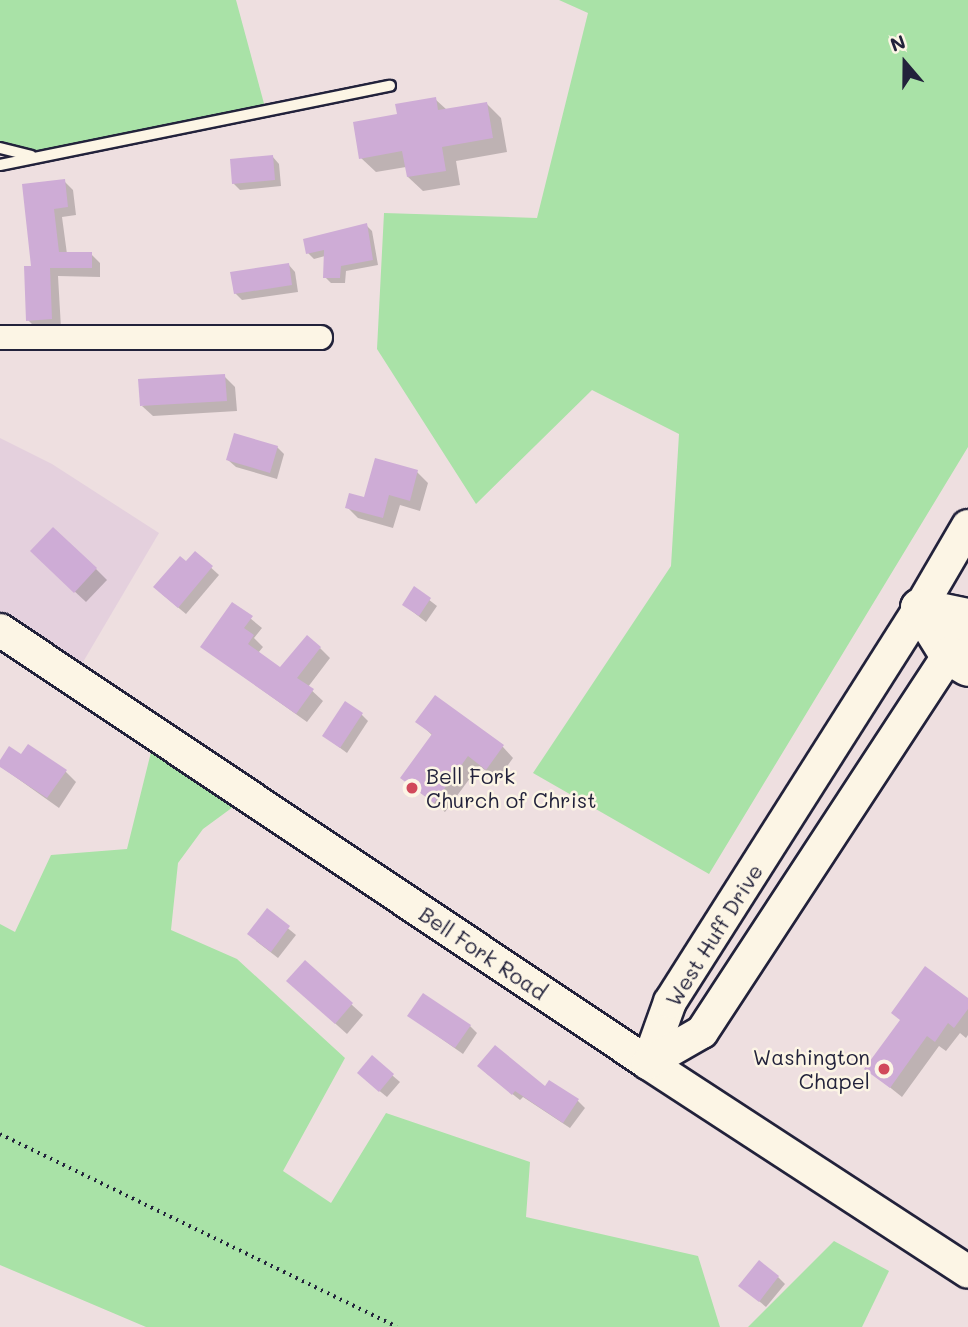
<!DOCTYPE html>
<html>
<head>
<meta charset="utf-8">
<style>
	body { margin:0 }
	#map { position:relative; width:968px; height:1327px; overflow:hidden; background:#eedfe0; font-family:Mali,sans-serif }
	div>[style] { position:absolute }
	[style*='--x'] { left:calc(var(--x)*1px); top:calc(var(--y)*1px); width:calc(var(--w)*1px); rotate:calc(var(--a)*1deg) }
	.built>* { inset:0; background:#e4d0dd }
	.green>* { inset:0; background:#a9e2a7 }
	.shadow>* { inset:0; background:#0003 }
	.building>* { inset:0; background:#ceacd6 }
	.path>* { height:3.5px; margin-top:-1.75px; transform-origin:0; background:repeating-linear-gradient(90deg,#22223b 0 2px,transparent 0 7px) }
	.roads { filter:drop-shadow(2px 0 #22223b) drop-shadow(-2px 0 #22223b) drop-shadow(0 2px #22223b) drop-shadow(0 -2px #22223b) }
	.service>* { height:10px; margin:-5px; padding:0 5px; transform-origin:5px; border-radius:5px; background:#fcf5e5 }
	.minor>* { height:23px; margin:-11.5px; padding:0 11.5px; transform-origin:11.5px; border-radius:11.5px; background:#fcf5e5 }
	.secondary>* { height:32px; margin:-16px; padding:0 16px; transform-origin:16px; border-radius:16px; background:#fcf5e5 }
	.motorway>* { height:38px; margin:-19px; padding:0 19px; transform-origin:19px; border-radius:19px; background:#fcf5e5 }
	.dots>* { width:19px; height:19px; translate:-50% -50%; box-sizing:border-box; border:4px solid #fcf5e5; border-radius:50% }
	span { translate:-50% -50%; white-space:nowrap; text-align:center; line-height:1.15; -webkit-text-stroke:5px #fcf5e5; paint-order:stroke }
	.poi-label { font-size:21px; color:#22223b }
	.left { translate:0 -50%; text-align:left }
	.right { translate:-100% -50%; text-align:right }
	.street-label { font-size:21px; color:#22223b }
	.north { position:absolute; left:870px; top:28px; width:70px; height:70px; -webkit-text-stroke:5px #fcf5e5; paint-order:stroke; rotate:340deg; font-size:19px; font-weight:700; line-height:28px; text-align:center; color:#22223b }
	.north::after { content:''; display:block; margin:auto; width:24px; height:32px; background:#22223b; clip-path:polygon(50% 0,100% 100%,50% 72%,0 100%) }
</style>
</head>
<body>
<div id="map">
	<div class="built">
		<i style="clip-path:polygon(0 438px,52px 464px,159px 533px,73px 679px,0 630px)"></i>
	</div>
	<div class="green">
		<i style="clip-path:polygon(0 0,236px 0,266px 111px,34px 157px,0 148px)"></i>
		<i style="clip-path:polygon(559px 0,968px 0,968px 447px,709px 874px,533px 773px,671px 566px,679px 434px,592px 390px,476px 504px,377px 349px,384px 213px,537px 218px,588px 13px)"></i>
		<i style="clip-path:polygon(154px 740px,248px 796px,203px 829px,178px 863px,171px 930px,237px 959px,345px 1058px,283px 1171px,331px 1203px,386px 1113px,530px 1162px,526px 1217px,698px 1256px,720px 1327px,146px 1327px,0 1265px,0 924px,15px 932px,51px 855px,127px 849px)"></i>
		<i style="clip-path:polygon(834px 1241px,889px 1271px,862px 1327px,748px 1327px)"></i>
	</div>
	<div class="shadow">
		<i style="clip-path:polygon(435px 99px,447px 110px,486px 103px,501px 118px,507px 152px,456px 161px,460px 185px,423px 191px,408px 177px,406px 167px,376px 172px,361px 158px,399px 115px)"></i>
		<i style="clip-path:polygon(272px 156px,279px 164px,281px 186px,240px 190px,233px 183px)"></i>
		<i style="clip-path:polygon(64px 181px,73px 190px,76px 215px,62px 217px,67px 254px,91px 254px,100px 263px,100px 277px,58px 276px,61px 328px,37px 329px,28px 320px,33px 267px,23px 186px)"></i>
		<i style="clip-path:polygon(366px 225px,372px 231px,378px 265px,346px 271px,345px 283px,331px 283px,325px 277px,325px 256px,314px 259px,308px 253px)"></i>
		<i style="clip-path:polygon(288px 264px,295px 272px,298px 292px,242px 300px,235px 293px)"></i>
		<i style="clip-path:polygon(224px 376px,235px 387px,237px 411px,153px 416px,142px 406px)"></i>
		<i style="clip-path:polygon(277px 447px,284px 454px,277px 479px,236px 467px,228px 460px)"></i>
		<i style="clip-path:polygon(417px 472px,428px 483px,420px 511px,400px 505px,393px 528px,358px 518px,347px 507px)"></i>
		<i style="clip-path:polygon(195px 553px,219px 575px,186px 614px,162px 594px)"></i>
		<i style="clip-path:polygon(43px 562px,96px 569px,107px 580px,86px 602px)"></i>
		<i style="clip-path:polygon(415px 589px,437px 606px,426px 622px,404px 605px)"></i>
		<i style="clip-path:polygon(233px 604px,262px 628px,254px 638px,263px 647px,258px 653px,281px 669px,320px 648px,330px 658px,308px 687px,323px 701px,307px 722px,202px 647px)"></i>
		<i style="clip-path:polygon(361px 714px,368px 721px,347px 753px,324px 736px)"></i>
		<i style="clip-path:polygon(418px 722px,503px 747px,513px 758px,498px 779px,479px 766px,445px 812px,402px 778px,433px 736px)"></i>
		<i style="clip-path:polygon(22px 756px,65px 771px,76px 782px,59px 808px,0 766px,0 763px)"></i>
		<i style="clip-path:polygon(267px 911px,296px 935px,278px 958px,256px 941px)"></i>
		<i style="clip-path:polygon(305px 962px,363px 1015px,347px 1034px,299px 991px)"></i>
		<i style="clip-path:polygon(968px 1000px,968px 1035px,966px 1038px,960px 1033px,946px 1051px,939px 1046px,902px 1097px,867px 1069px)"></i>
		<i style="clip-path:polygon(409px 1016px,470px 1026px,477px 1033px,463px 1054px)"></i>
		<i style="clip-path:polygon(372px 1058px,400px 1082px,387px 1097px,366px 1080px)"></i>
		<i style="clip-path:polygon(486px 1073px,546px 1088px,578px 1101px,585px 1108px,570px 1128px,523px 1097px,520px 1100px)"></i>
		<i style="clip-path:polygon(778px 1277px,785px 1284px,766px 1307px,748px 1292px)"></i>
	</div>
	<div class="building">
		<i style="clip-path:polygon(436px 97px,438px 110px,487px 102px,493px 138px,442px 147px,446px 171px,407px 177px,402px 151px,359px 159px,353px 122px,397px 114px,395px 104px)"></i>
		<i style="clip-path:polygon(273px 155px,275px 180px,232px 184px,230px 159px)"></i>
		<i style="clip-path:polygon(65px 179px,68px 207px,54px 209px,59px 252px,92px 252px,92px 268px,50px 268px,52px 319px,26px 321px,24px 266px,31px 266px,22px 184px)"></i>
		<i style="clip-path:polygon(367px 223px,373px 260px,341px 266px,340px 278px,323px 278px,324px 250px,306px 254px,303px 239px)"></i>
		<i style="clip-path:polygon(289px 263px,292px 285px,234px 294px,230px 272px)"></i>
		<i style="clip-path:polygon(225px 374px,227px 401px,140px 406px,138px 379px)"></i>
		<i style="clip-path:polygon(234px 433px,278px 446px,270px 473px,226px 460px)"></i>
		<i style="clip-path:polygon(375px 458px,418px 470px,410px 501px,389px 495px,383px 518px,345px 508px,349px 493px,364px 497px)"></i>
		<i style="clip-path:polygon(53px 527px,97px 568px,74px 593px,30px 551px)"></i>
		<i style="clip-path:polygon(195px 551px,213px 566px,178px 608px,153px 587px,180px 556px,186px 561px)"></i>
		<i style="clip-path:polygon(414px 586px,431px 598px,419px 616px,402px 605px)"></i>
		<i style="clip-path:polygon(232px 602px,253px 616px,244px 628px,254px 635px,248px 644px,280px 667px,307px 635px,321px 647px,297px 678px,314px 689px,296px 714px,200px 647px)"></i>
		<i style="clip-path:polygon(435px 695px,504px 745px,486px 770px,468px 756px,434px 803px,400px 778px,432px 734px,415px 722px)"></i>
		<i style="clip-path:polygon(345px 701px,363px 713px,340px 748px,322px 736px)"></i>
		<i style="clip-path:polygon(28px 744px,67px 770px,47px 798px,0 767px,0 760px,9px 746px,21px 754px)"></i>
		<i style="clip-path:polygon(267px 908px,290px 926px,271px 952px,247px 934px)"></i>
		<i style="clip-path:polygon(305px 960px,353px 1003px,335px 1024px,286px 981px)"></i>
		<i style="clip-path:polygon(925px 966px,968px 998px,968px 1009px,954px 1028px,948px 1023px,935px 1042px,927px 1036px,890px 1088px,864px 1069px,900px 1020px,891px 1013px)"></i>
		<i style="clip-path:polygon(423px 993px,471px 1025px,455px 1048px,407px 1016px)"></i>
		<i style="clip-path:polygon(495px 1045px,545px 1086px,549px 1080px,579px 1099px,563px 1123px,515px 1091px,512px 1095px,477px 1066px)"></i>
		<i style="clip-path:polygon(372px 1055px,394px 1074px,379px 1092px,357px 1073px)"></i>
		<i style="clip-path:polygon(759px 1260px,779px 1276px,759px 1302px,738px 1286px)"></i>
	</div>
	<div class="path">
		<i style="--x:0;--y:1134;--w:441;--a:25.9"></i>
	</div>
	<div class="roads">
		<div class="service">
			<i style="--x:0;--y:148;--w:32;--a:14"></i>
			<i style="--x:0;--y:165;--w:398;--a:-11.5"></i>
		</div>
		<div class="minor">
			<i style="--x:0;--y:337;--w:320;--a:0"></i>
		</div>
		<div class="secondary">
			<i style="--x:0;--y:630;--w:779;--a:33.75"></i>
			<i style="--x:648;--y:1063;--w:382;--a:33.1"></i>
			<i style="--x:648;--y:1063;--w:65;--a:-70.2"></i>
			<i style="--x:670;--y:1002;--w:467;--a:-57.6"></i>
			<i style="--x:920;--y:608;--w:95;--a:-59.7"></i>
			<i style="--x:648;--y:1063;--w:62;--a:-29.9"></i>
			<i style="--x:702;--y:1032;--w:485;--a:-56.8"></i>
		</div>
		<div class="motorway">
			<i style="--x:920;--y:608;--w:57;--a:58"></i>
			<i style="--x:950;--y:656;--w:21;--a:31"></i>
			<i style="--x:920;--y:608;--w:49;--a:11.8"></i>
		</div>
	</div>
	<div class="dots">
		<i style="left:412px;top:788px;background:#d1495b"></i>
		<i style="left:884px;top:1069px;background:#d1495b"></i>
	</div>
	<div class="poi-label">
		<span class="left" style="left:426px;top:788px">Bell Fork<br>Church of Christ</span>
		<span class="right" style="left:870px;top:1069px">Washington<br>Chapel</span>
	</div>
	<div class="street-label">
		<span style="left:714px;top:935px;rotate:-58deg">West Huff Drive</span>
		<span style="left:483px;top:953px;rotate:34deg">Bell Fork Road</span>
	</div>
	<div class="north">N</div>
</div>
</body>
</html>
